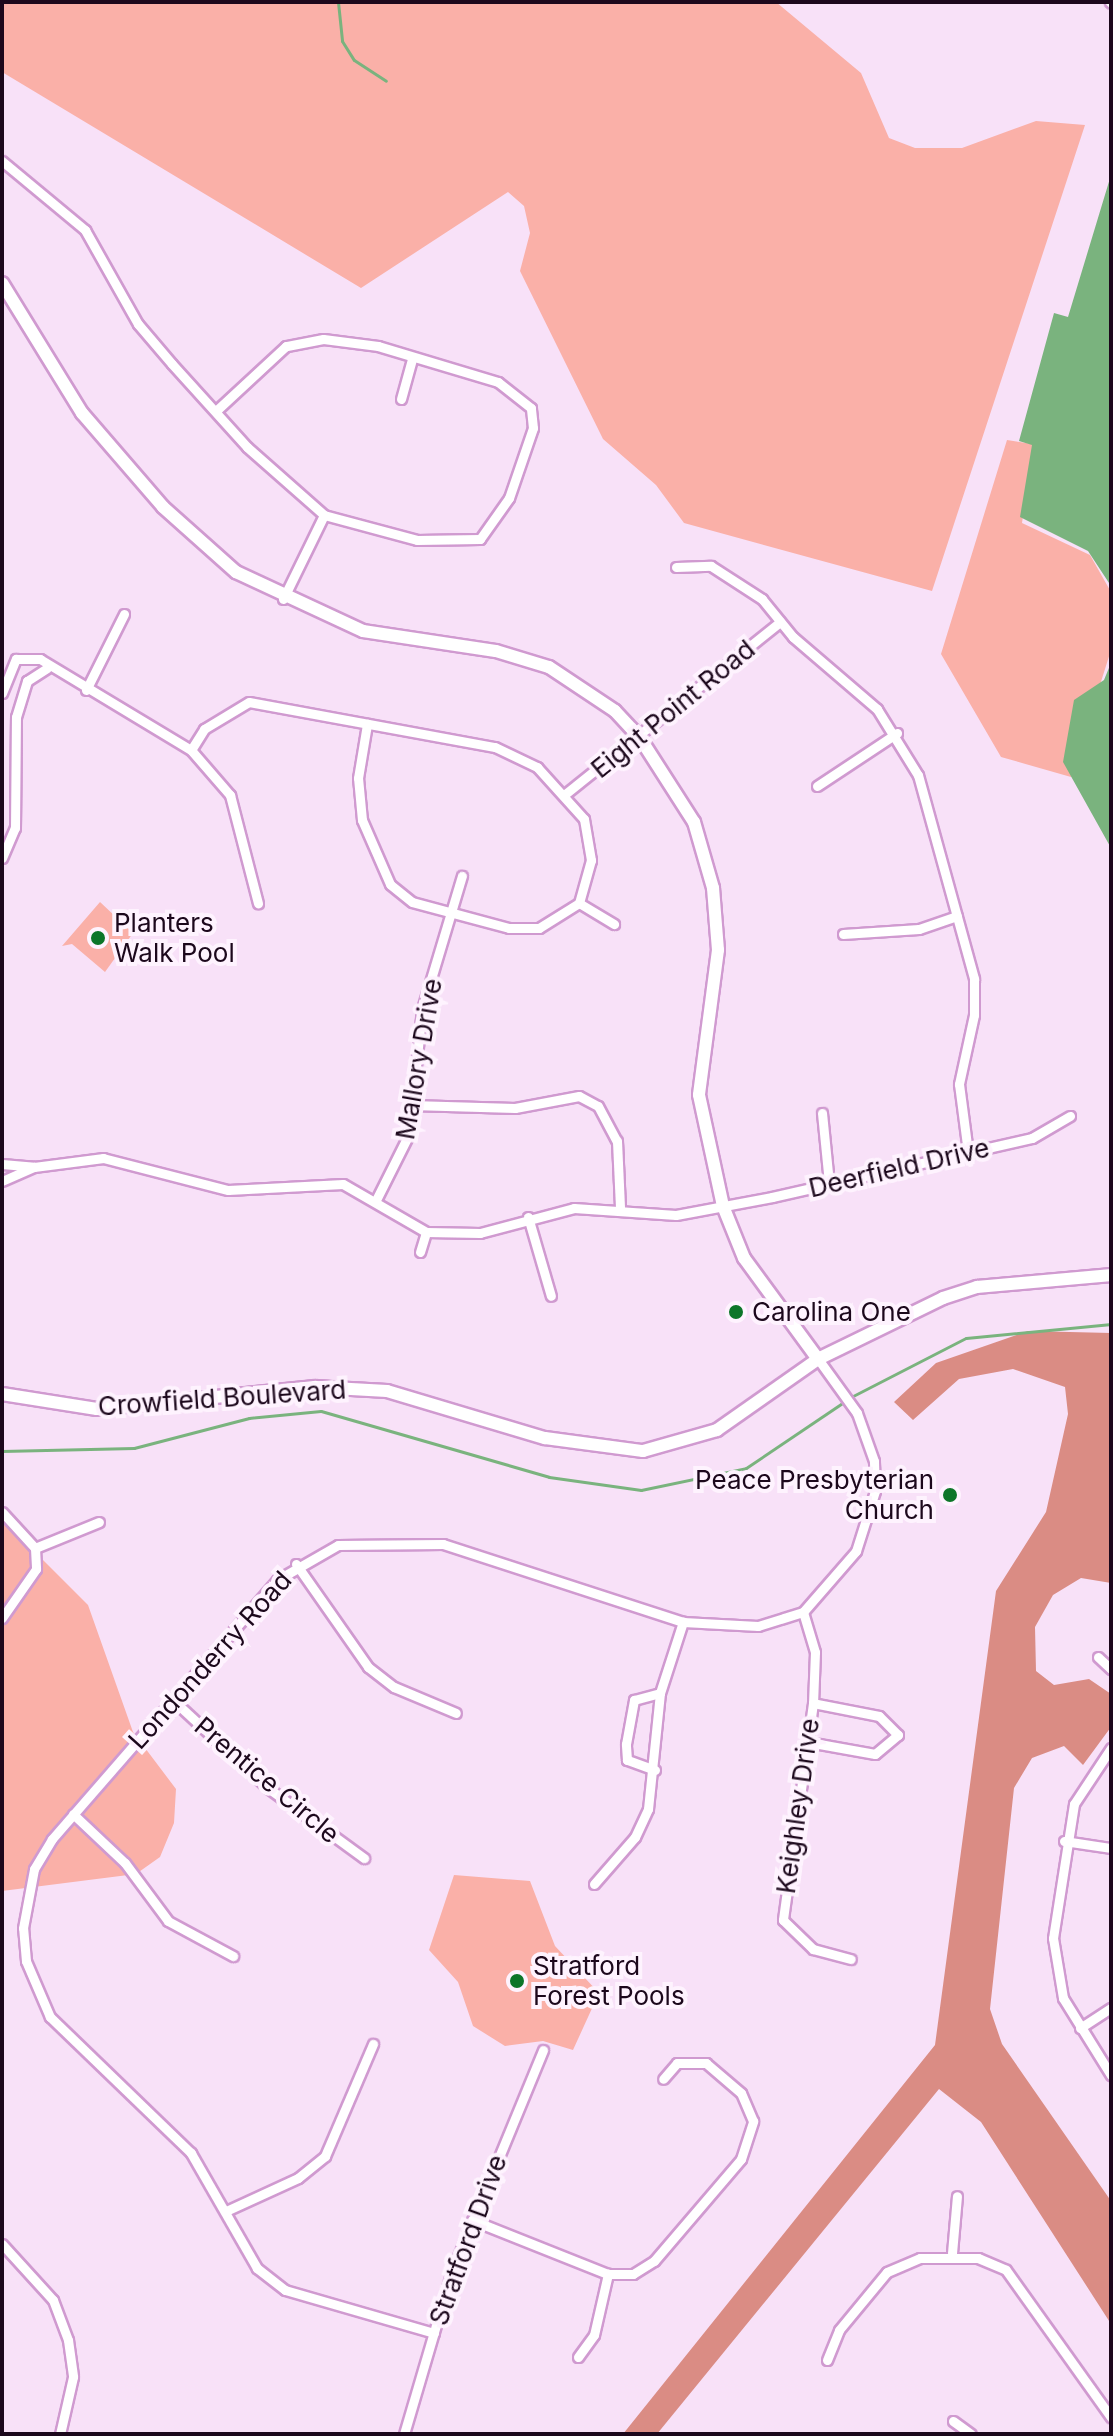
<!DOCTYPE html>
<html>
<head>
<meta charset="utf-8">
<style>
	body { margin:0 }
	#map { position:relative; width:1113px; height:2436px; overflow:hidden; background:#f8e1f8; font-family:Inter,sans-serif }
	div>[style] { position:absolute }
	[style*='--x'] { left:calc(var(--x)*1px); top:calc(var(--y)*1px); width:calc(var(--w)*1px); rotate:calc(var(--a)*1deg) }
	.green>* { inset:0; background:#fab0a8 }
	.forest>* { inset:0; background:#da8c84 }
	.water>* { inset:0; background:#7ab37e }
	.stream>* { height:3px; margin:-1.5px; padding:0 1.5px; transform-origin:1.5px; border-radius:1.5px; background:#7ab37e }
	.roads { filter:drop-shadow(2px 0 #d09ad0) drop-shadow(-2px 0 #d09ad0) drop-shadow(0 2px #d09ad0) drop-shadow(0 -2px #d09ad0) }
	.street>* { height:9px; margin:-4.5px; padding:0 4.5px; transform-origin:4.5px; border-radius:4.5px; background:#fff }
	.secondary>* { height:12px; margin:-6px; padding:0 6px; transform-origin:6px; border-radius:6px; background:#fff }
	.dots>* { width:22px; height:22px; translate:-50% -50%; box-sizing:border-box; border:4px solid #fef3fe; border-radius:50% }
	span { translate:-50% -50%; white-space:nowrap; text-align:center; line-height:1.15; -webkit-text-stroke:8px #fef3fe; paint-order:stroke }
	.street-label { font-size:26px; color:#1c081c }
	.poi-label { font-size:26px; color:#1c081c }
	.left { translate:0 -50%; text-align:left }
	.right { translate:-100% -50%; text-align:right }
	.frame { position:absolute; inset:0; border:4px solid #1c081c; pointer-events:none }
</style>
</head>
<body>
<div id="map">
	<div class="green">
		<i style="clip-path:polygon(2px 2px,776px 2px,861px 73px,889px 138px,915px 148px,962px 148px,1036px 121px,1085px 125px,932px 591px,684px 523px,656px 485px,603px 439px,520px 271px,530px 233px,524px 206px,508px 192px,361px 288px,2px 72px)"></i>
		<i style="clip-path:polygon(1007px 440px,1033px 444px,1022px 523px,1090px 555px,1111px 592px,1111px 650px,1071px 777px,1001px 757px,941px 654px)"></i>
		<i style="clip-path:polygon(100px 902px,133px 933px,105px 972px,72px 944px,62px 946px)"></i>
		<i style="clip-path:polygon(2px 1519px,88px 1605px,133px 1732px,176px 1789px,174px 1823px,160px 1857px,136px 1874px,2px 1891px)"></i>
		<i style="clip-path:polygon(454px 1875px,530px 1881px,555px 1946px,599px 1993px,573px 2050px,543px 2041px,505px 2046px,473px 2026px,458px 1982px,429px 1950px)"></i>
	</div>
	<div class="forest">
		<i style="clip-path:polygon(1028px 1331px,1111px 1333px,1111px 1583px,1081px 1578px,1053px 1595px,1035px 1627px,1036px 1671px,1054px 1685px,1089px 1679px,1111px 1694px,1111px 1727px,1083px 1765px,1064px 1746px,1032px 1758px,1014px 1788px,990px 2009px,1002px 2044px,1111px 2201px,1111px 2324px,981px 2122px,939px 2089px,657px 2434px,623px 2434px,935px 2045px,996px 1591px,1046px 1512px,1068px 1414px,1065px 1387px,1013px 1369px,959px 1379px,913px 1420px,894px 1402px,936px 1363px)"></i>
	</div>
	<div class="water">
		<i style="clip-path:polygon(1111px 175px,1111px 586px,1088px 551px,1020px 517px,1032px 445px,1019px 441px,1054px 313px,1068px 317px)"></i>
		<i style="clip-path:polygon(1111px 663px,1111px 848px,1063px 762px,1074px 700px,1104px 680px)"></i>
	</div>
	<div class="stream">
		<i style="--x:338;--y:2;--w:39;--a:84"></i>
		<i style="--x:342;--y:41;--w:22;--a:58"></i>
		<i style="--x:354;--y:60;--w:38;--a:33"></i>
		<i style="--x:851;--y:1397;--w:129;--a:-27.2"></i>
		<i style="--x:966;--y:1338;--w:146;--a:-5.5"></i>
		<i style="--x:2;--y:1451;--w:132;--a:-1.3"></i>
		<i style="--x:134;--y:1448;--w:119;--a:-14.6"></i>
		<i style="--x:249;--y:1418;--w:72;--a:-5.6"></i>
		<i style="--x:321;--y:1411;--w:237;--a:16.1"></i>
		<i style="--x:549;--y:1477;--w:93;--a:8"></i>
		<i style="--x:641;--y:1490;--w:107;--a:-11.8"></i>
		<i style="--x:746;--y:1468;--w:118;--a:-34"></i>
	</div>
	<div class="roads">
		<div class="street">
			<i style="--x:1110;--y:2;--w:1;--a:45"></i>
			<i style="--x:2;--y:161;--w:108;--a:39.7"></i>
			<i style="--x:85;--y:230;--w:108;--a:60.6"></i>
			<i style="--x:138;--y:324;--w:52;--a:49.6"></i>
			<i style="--x:172;--y:364;--w:112;--a:47.9"></i>
			<i style="--x:247;--y:447;--w:103;--a:41.4"></i>
			<i style="--x:324;--y:515;--w:96;--a:15"></i>
			<i style="--x:417;--y:540;--w:63;--a:-0.9"></i>
			<i style="--x:480;--y:539;--w:50;--a:-54.7"></i>
			<i style="--x:509;--y:498;--w:74;--a:-71.1"></i>
			<i style="--x:533;--y:428;--w:20;--a:-96"></i>
			<i style="--x:531;--y:408;--w:42;--a:-141.8"></i>
			<i style="--x:498;--y:382;--w:125;--a:-163.3"></i>
			<i style="--x:378;--y:346;--w:55;--a:-172.7"></i>
			<i style="--x:323;--y:339;--w:38;--a:169"></i>
			<i style="--x:286;--y:346;--w:94;--a:137.2"></i>
			<i style="--x:401;--y:399;--w:41;--a:-74.6"></i>
			<i style="--x:676;--y:567;--w:35;--a:-2"></i>
			<i style="--x:711;--y:566;--w:61;--a:32.9"></i>
			<i style="--x:762;--y:599;--w:49;--a:50.8"></i>
			<i style="--x:793;--y:637;--w:111;--a:40.6"></i>
			<i style="--x:877;--y:709;--w:78;--a:58.2"></i>
			<i style="--x:918;--y:775;--w:212;--a:74.6"></i>
			<i style="--x:974;--y:979;--w:36;--a:90"></i>
			<i style="--x:974;--y:1015;--w:71;--a:102.3"></i>
			<i style="--x:959;--y:1084;--w:69;--a:82.5"></i>
			<i style="--x:283;--y:599;--w:93;--a:-64"></i>
			<i style="--x:86;--y:690;--w:85;--a:-63.4"></i>
			<i style="--x:2;--y:693;--w:37;--a:-68"></i>
			<i style="--x:16;--y:659;--w:24;--a:0"></i>
			<i style="--x:40;--y:659;--w:176;--a:31.1"></i>
			<i style="--x:191;--y:750;--w:60;--a:49.1"></i>
			<i style="--x:230;--y:795;--w:112;--a:75.5"></i>
			<i style="--x:191;--y:750;--w:25;--a:-58"></i>
			<i style="--x:204;--y:729;--w:52;--a:-31"></i>
			<i style="--x:249;--y:702;--w:250;--a:10.4"></i>
			<i style="--x:495;--y:747;--w:47;--a:25.5"></i>
			<i style="--x:537;--y:767;--w:70;--a:47.9"></i>
			<i style="--x:584;--y:819;--w:42;--a:80.3"></i>
			<i style="--x:591;--y:860;--w:45;--a:105.6"></i>
			<i style="--x:579;--y:903;--w:47;--a:148"></i>
			<i style="--x:539;--y:928;--w:30;--a:180"></i>
			<i style="--x:509;--y:928;--w:100;--a:-165"></i>
			<i style="--x:412;--y:902;--w:28;--a:-141"></i>
			<i style="--x:390;--y:884;--w:70;--a:-113.6"></i>
			<i style="--x:362;--y:820;--w:42;--a:-95.4"></i>
			<i style="--x:358;--y:778;--w:55;--a:-80.5"></i>
			<i style="--x:817;--y:786;--w:96;--a:-33.5"></i>
			<i style="--x:564;--y:795;--w:277;--a:-38.7"></i>
			<i style="--x:2;--y:858;--w:33;--a:-67"></i>
			<i style="--x:15;--y:828;--w:111;--a:-89.5"></i>
			<i style="--x:16;--y:717;--w:38;--a:-73"></i>
			<i style="--x:27;--y:681;--w:24;--a:-33"></i>
			<i style="--x:579;--y:903;--w:41;--a:31"></i>
			<i style="--x:843;--y:934;--w:76;--a:-3.8"></i>
			<i style="--x:919;--y:929;--w:40;--a:-18.9"></i>
			<i style="--x:411;--y:1105;--w:104;--a:1.7"></i>
			<i style="--x:515;--y:1108;--w:65;--a:-10.6"></i>
			<i style="--x:579;--y:1096;--w:21;--a:28"></i>
			<i style="--x:598;--y:1106;--w:40;--a:62"></i>
			<i style="--x:617;--y:1141;--w:67;--a:87.4"></i>
			<i style="--x:822;--y:1113;--w:70;--a:84.3"></i>
			<i style="--x:2;--y:1164;--w:32;--a:5"></i>
			<i style="--x:2;--y:1181;--w:35;--a:-24"></i>
			<i style="--x:34;--y:1167;--w:70;--a:-7.4"></i>
			<i style="--x:103;--y:1158;--w:129;--a:14.4"></i>
			<i style="--x:228;--y:1190;--w:115;--a:-3"></i>
			<i style="--x:343;--y:1184;--w:96;--a:30"></i>
			<i style="--x:426;--y:1232;--w:54;--a:1.1"></i>
			<i style="--x:480;--y:1233;--w:97;--a:-14.9"></i>
			<i style="--x:574;--y:1208;--w:102;--a:3.9"></i>
			<i style="--x:676;--y:1215;--w:98;--a:-10.6"></i>
			<i style="--x:772;--y:1197;--w:267;--a:-12.8"></i>
			<i style="--x:1032;--y:1138;--w:44;--a:-30.1"></i>
			<i style="--x:377;--y:1198;--w:72;--a:-63.4"></i>
			<i style="--x:409;--y:1134;--w:126;--a:-84.1"></i>
			<i style="--x:422;--y:1009;--w:139;--a:-73.3"></i>
			<i style="--x:528;--y:1217;--w:82;--a:73.8"></i>
			<i style="--x:420;--y:1252;--w:21;--a:-73"></i>
			<i style="--x:2;--y:1512;--w:49;--a:47.5"></i>
			<i style="--x:35;--y:1548;--w:21;--a:87"></i>
			<i style="--x:36;--y:1569;--w:60;--a:124.8"></i>
			<i style="--x:35;--y:1548;--w:69;--a:-22.1"></i>
			<i style="--x:296;--y:1564;--w:126;--a:55"></i>
			<i style="--x:368;--y:1667;--w:33;--a:38"></i>
			<i style="--x:394;--y:1687;--w:67;--a:22.8"></i>
			<i style="--x:803;--y:1612;--w:42;--a:73.3"></i>
			<i style="--x:815;--y:1652;--w:51;--a:92.2"></i>
			<i style="--x:813;--y:1703;--w:219;--a:97.9"></i>
			<i style="--x:783;--y:1920;--w:42;--a:44"></i>
			<i style="--x:813;--y:1949;--w:39;--a:15"></i>
			<i style="--x:1098;--y:1657;--w:18;--a:43"></i>
			<i style="--x:173;--y:1700;--w:129;--a:42.8"></i>
			<i style="--x:268;--y:1788;--w:119;--a:36.1"></i>
			<i style="--x:808;--y:1742;--w:68;--a:10.2"></i>
			<i style="--x:875;--y:1754;--w:30;--a:-40"></i>
			<i style="--x:898;--y:1735;--w:27;--a:-135"></i>
			<i style="--x:879;--y:1716;--w:67;--a:-168.9"></i>
			<i style="--x:1111;--y:1748;--w:67;--a:123.5"></i>
			<i style="--x:1074;--y:1804;--w:136;--a:98.9"></i>
			<i style="--x:1053;--y:1938;--w:61;--a:80.5"></i>
			<i style="--x:1063;--y:1998;--w:91;--a:58.1"></i>
			<i style="--x:655;--y:1770;--w:30;--a:-160"></i>
			<i style="--x:627;--y:1760;--w:16;--a:-94"></i>
			<i style="--x:626;--y:1744;--w:45;--a:-79.7"></i>
			<i style="--x:634;--y:1700;--w:27;--a:-15"></i>
			<i style="--x:73;--y:1814;--w:71;--a:43.3"></i>
			<i style="--x:125;--y:1863;--w:72;--a:53.4"></i>
			<i style="--x:168;--y:1921;--w:74;--a:28.3"></i>
			<i style="--x:1064;--y:1841;--w:48;--a:8.5"></i>
			<i style="--x:594;--y:1884;--w:62;--a:-48.9"></i>
			<i style="--x:635;--y:1837;--w:31;--a:-65"></i>
			<i style="--x:648;--y:1809;--w:117;--a:-84.1"></i>
			<i style="--x:660;--y:1693;--w:75;--a:-72.1"></i>
			<i style="--x:1080;--y:2028;--w:37;--a:-33"></i>
			<i style="--x:226;--y:2211;--w:79;--a:-24.6"></i>
			<i style="--x:298;--y:2178;--w:35;--a:-39"></i>
			<i style="--x:325;--y:2156;--w:122;--a:-66.8"></i>
			<i style="--x:472;--y:2220;--w:146;--a:21.7"></i>
			<i style="--x:608;--y:2274;--w:25;--a:0"></i>
			<i style="--x:633;--y:2274;--w:25;--a:-32"></i>
			<i style="--x:654;--y:2261;--w:134;--a:-49.5"></i>
			<i style="--x:741;--y:2159;--w:40;--a:-72"></i>
			<i style="--x:753;--y:2121;--w:30;--a:-113"></i>
			<i style="--x:741;--y:2093;--w:46;--a:-139.4"></i>
			<i style="--x:706;--y:2063;--w:29;--a:180"></i>
			<i style="--x:677;--y:2063;--w:21;--a:131"></i>
			<i style="--x:2;--y:2244;--w:76;--a:47.7"></i>
			<i style="--x:53;--y:2300;--w:43;--a:69.4"></i>
			<i style="--x:68;--y:2340;--w:37;--a:82"></i>
			<i style="--x:73;--y:2377;--w:58;--a:102.8"></i>
			<i style="--x:952;--y:2253;--w:57;--a:-85"></i>
			<i style="--x:434;--y:2333;--w:155;--a:-163.9"></i>
			<i style="--x:285;--y:2290;--w:36;--a:-142"></i>
			<i style="--x:257;--y:2268;--w:133;--a:-119.9"></i>
			<i style="--x:191;--y:2153;--w:196;--a:-136"></i>
			<i style="--x:50;--y:2017;--w:61;--a:-113.2"></i>
			<i style="--x:26;--y:1961;--w:33;--a:-95"></i>
			<i style="--x:23;--y:1928;--w:60;--a:-79.4"></i>
			<i style="--x:34;--y:1869;--w:35;--a:-59"></i>
			<i style="--x:52;--y:1839;--w:343;--a:-49"></i>
			<i style="--x:277;--y:1580;--w:70;--a:-29.8"></i>
			<i style="--x:338;--y:1545;--w:105;--a:-0.5"></i>
			<i style="--x:443;--y:1544;--w:252;--a:18"></i>
			<i style="--x:683;--y:1622;--w:75;--a:3.1"></i>
			<i style="--x:758;--y:1626;--w:47;--a:-17.3"></i>
			<i style="--x:803;--y:1612;--w:81;--a:-49"></i>
			<i style="--x:856;--y:1551;--w:63;--a:-72.4"></i>
			<i style="--x:875;--y:1491;--w:30;--a:-92"></i>
			<i style="--x:874;--y:1461;--w:51;--a:-109.5"></i>
			<i style="--x:857;--y:1413;--w:67;--a:-125.8"></i>
			<i style="--x:578;--y:2357;--w:27;--a:-54"></i>
			<i style="--x:594;--y:2335;--w:63;--a:-77.1"></i>
			<i style="--x:827;--y:2360;--w:32;--a:-68"></i>
			<i style="--x:839;--y:2330;--w:75;--a:-50.4"></i>
			<i style="--x:887;--y:2272;--w:36;--a:-23"></i>
			<i style="--x:920;--y:2258;--w:58;--a:0"></i>
			<i style="--x:978;--y:2258;--w:30;--a:23"></i>
			<i style="--x:1006;--y:2270;--w:181;--a:54.5"></i>
			<i style="--x:953;--y:2421;--w:22;--a:36"></i>
			<i style="--x:404;--y:2434;--w:170;--a:-73.6"></i>
			<i style="--x:452;--y:2271;--w:239;--a:-67.6"></i>
		</div>
		<div class="secondary">
			<i style="--x:2;--y:283;--w:153;--a:58.4"></i>
			<i style="--x:82;--y:413;--w:124;--a:49.2"></i>
			<i style="--x:163;--y:507;--w:98;--a:41.7"></i>
			<i style="--x:236;--y:572;--w:140;--a:24.9"></i>
			<i style="--x:363;--y:631;--w:134;--a:8.6"></i>
			<i style="--x:496;--y:651;--w:55;--a:16.8"></i>
			<i style="--x:549;--y:667;--w:79;--a:33.7"></i>
			<i style="--x:615;--y:711;--w:37;--a:47"></i>
			<i style="--x:640;--y:738;--w:100;--a:57.3"></i>
			<i style="--x:694;--y:822;--w:69;--a:73.9"></i>
			<i style="--x:713;--y:888;--w:62;--a:85.4"></i>
			<i style="--x:718;--y:950;--w:146;--a:97.5"></i>
			<i style="--x:699;--y:1095;--w:114;--a:77.8"></i>
			<i style="--x:723;--y:1206;--w:56;--a:68"></i>
			<i style="--x:744;--y:1258;--w:125;--a:53.8"></i>
			<i style="--x:2;--y:1394;--w:96;--a:9"></i>
			<i style="--x:97;--y:1409;--w:219;--a:-5.8"></i>
			<i style="--x:315;--y:1387;--w:72;--a:3.2"></i>
			<i style="--x:387;--y:1391;--w:165;--a:16.6"></i>
			<i style="--x:545;--y:1438;--w:99;--a:7.6"></i>
			<i style="--x:643;--y:1451;--w:77;--a:-15.8"></i>
			<i style="--x:717;--y:1430;--w:123;--a:-35.1"></i>
			<i style="--x:818;--y:1359;--w:139;--a:-26"></i>
			<i style="--x:943;--y:1298;--w:36;--a:-18"></i>
			<i style="--x:977;--y:1287;--w:135;--a:-5.1"></i>
		</div>
	</div>
	<div class="dots">
		<i style="left:98px;top:938px;background:#0d7629"></i>
		<i style="left:736px;top:1312px;background:#0d7629"></i>
		<i style="left:950px;top:1495px;background:#0d7629"></i>
		<i style="left:517px;top:1981px;background:#0d7629"></i>
	</div>
	<div class="street-label">
		<span style="left:673px;top:709px;rotate:-39deg">Eight Point Road</span>
		<span style="left:419px;top:1059px;rotate:-80deg">Mallory Drive</span>
		<span style="left:899px;top:1168px;rotate:-13deg">Deerfield Drive</span>
		<span style="left:222px;top:1398px;rotate:-4deg">Crowfield Boulevard</span>
		<span style="left:210px;top:1660px;rotate:-48deg">Londonderry Road</span>
		<span style="left:267px;top:1780px;rotate:40deg">Prentice Circle</span>
		<span style="left:798px;top:1806px;rotate:-82deg">Keighley Drive</span>
		<span style="left:468px;top:2240px;rotate:-70deg">Stratford Drive</span>
	</div>
	<div class="poi-label">
		<span class="left" style="left:114px;top:938px">Planters<br>Walk Pool</span>
		<span class="left" style="left:752px;top:1312px">Carolina One</span>
		<span class="right" style="left:934px;top:1495px">Peace Presbyterian<br>Church</span>
		<span class="left" style="left:533px;top:1981px">Stratford<br>Forest Pools</span>
	</div>
	<div class="frame"></div>
</div>
</body>
</html>
